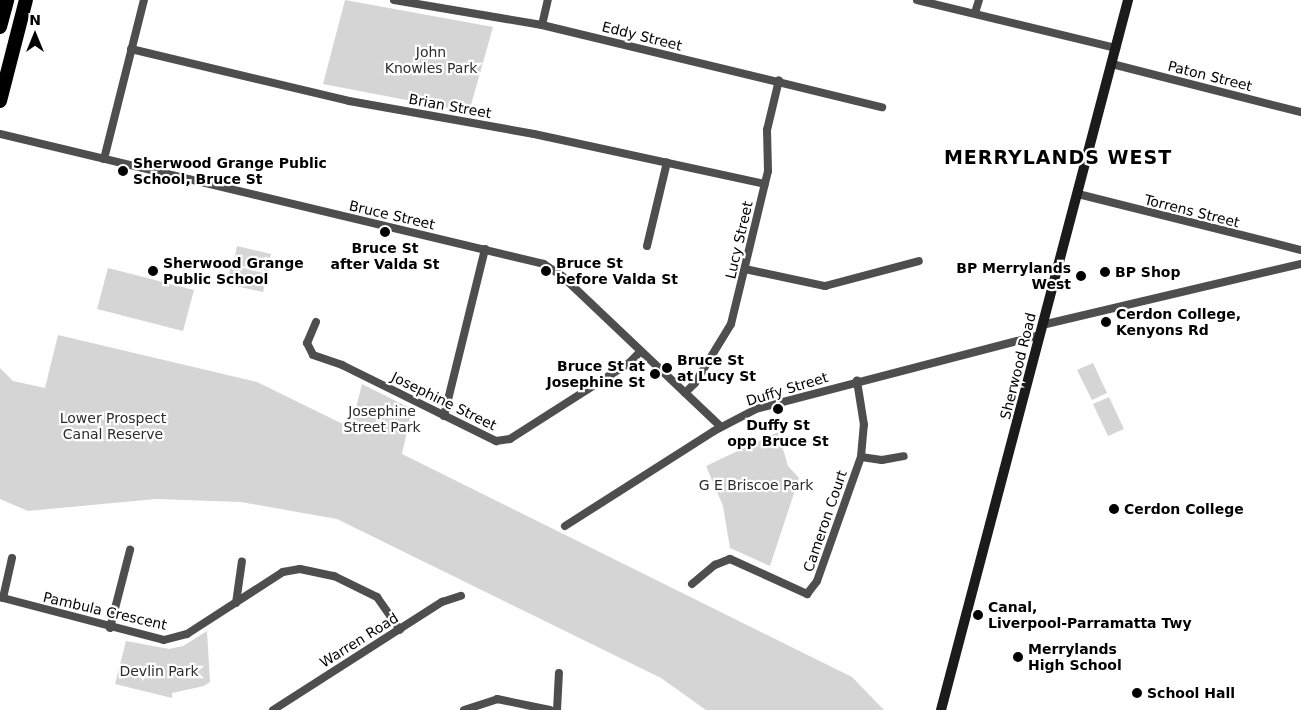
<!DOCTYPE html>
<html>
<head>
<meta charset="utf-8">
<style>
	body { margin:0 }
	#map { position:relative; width:1301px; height:710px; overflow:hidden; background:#fff; font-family:"DejaVu Sans",sans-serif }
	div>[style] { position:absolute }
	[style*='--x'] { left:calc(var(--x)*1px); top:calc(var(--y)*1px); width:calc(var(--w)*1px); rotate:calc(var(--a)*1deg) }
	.green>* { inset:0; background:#d5d5d5 }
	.minor>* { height:8px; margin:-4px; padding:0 4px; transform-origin:4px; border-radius:4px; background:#4e4e4e }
	.secondary>* { height:10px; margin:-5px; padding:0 5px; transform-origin:5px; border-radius:5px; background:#1b1b1b }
	.trunk>* { height:14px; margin:-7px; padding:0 7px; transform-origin:7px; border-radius:7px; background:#000 }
	.dots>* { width:14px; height:14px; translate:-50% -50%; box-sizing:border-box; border:2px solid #fff; border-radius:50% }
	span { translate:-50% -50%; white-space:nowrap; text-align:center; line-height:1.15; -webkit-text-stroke:4.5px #fff; paint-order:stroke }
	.street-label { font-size:14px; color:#000 }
	.park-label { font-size:14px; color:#2c2c2c }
	.poi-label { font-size:14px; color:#000; font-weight:700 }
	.left { translate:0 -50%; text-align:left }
	.right { translate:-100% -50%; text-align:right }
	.district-label { font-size:19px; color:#000; font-weight:700; letter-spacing:1px }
	.north { position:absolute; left:10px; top:10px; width:50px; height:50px; -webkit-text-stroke:4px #fff; paint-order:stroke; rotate:0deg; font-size:14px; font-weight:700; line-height:20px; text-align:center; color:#000 }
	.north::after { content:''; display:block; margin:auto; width:18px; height:22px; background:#000; clip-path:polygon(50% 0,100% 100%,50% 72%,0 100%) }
</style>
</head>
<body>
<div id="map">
	<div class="green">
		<i style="clip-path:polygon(345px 0,493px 27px,469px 112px,323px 84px)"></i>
		<i style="clip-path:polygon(237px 246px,271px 254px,267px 271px,233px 264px)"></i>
		<i style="clip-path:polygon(231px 265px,267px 274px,263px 292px,227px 284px)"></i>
		<i style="clip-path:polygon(108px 268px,194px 290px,183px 331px,97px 309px)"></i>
		<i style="clip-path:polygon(58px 335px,257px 382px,351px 428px,362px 384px,412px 409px,402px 454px,852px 677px,884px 710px,706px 710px,661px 678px,337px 519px,241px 502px,156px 499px,28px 511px,0 499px,0 368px,13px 381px,45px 388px)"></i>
		<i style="clip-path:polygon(1093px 363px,1107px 393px,1092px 400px,1077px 370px)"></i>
		<i style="clip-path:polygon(1109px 397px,1124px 429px,1108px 436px,1093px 404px)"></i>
		<i style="clip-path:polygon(778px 432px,788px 466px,799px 478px,770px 566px,730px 548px,723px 506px,706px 466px)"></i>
		<i style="clip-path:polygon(207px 631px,210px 682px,204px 686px,172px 693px,172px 698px,115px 684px,126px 641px,169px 649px,183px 646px)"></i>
	</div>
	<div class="minor">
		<i style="--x:394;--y:0;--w:150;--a:9.6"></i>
		<i style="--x:542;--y:25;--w:350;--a:13.6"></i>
		<i style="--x:917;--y:0;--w:205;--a:13.6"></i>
		<i style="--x:975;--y:13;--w:14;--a:-73"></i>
		<i style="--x:542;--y:25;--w:26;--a:-77"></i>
		<i style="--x:131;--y:49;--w:224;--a:13.4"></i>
		<i style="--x:349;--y:101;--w:188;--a:10.1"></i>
		<i style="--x:534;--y:134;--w:236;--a:12.2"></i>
		<i style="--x:1112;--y:64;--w:195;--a:14.3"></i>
		<i style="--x:0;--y:134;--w:559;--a:13.44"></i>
		<i style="--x:544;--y:264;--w:22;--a:34"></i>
		<i style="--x:562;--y:276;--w:219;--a:43.5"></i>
		<i style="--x:104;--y:159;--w:164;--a:-75.9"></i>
		<i style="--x:1078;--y:194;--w:230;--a:14.1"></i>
		<i style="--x:647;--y:246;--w:86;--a:-76.6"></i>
		<i style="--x:745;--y:269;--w:82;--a:12"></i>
		<i style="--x:825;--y:286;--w:97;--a:-14.9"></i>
		<i style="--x:316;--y:322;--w:23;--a:113"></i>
		<i style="--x:307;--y:343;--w:13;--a:63"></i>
		<i style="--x:313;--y:355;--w:31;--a:19"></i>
		<i style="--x:342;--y:365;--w:172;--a:26.3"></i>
		<i style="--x:496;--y:441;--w:14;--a:-8"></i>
		<i style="--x:510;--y:439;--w:141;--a:-32.6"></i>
		<i style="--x:629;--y:363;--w:16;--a:-45"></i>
		<i style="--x:1042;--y:325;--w:266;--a:-13.3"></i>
		<i style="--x:685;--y:393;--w:14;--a:-45"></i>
		<i style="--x:695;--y:383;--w:69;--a:-58.6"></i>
		<i style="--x:731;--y:324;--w:157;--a:-76.4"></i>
		<i style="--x:768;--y:171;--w:41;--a:-91.4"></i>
		<i style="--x:767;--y:130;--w:51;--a:-76.5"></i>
		<i style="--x:444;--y:416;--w:172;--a:-76.2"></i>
		<i style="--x:861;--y:457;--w:21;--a:8"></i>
		<i style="--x:882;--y:460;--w:22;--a:-10"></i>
		<i style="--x:565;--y:526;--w:177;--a:-32.5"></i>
		<i style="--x:714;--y:431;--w:47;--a:-27.6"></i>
		<i style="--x:756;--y:409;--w:293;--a:-14.6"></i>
		<i style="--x:12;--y:558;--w:41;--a:102.7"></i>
		<i style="--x:3;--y:598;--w:166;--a:14.6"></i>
		<i style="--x:164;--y:640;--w:24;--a:-15"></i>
		<i style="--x:187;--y:634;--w:114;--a:-32.9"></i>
		<i style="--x:283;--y:572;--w:17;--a:-10"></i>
		<i style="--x:300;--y:569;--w:35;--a:12"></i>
		<i style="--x:334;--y:576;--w:48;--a:26"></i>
		<i style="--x:377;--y:597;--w:40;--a:55.1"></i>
		<i style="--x:692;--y:584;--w:30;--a:-40"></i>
		<i style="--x:715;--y:565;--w:16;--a:-22"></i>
		<i style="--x:730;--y:559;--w:85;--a:24.4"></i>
		<i style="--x:807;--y:594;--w:16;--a:-52"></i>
		<i style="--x:817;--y:581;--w:132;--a:-70.5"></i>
		<i style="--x:861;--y:457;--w:32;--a:-85"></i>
		<i style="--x:864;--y:425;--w:45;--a:-99"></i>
		<i style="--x:236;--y:603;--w:42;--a:-81.9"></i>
		<i style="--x:110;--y:628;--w:81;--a:-75.6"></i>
		<i style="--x:273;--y:710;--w:201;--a:-32.6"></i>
		<i style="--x:442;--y:602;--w:20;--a:-18"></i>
		<i style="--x:464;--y:710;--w:35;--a:-18"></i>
		<i style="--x:497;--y:699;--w:54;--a:11.7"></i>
		<i style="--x:557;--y:710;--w:37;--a:-87"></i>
	</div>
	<div class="secondary">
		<i style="--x:941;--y:710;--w:734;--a:-75.24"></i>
	</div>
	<div class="trunk">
		<i style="--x:0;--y:27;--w:28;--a:-75"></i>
		<i style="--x:0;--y:101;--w:104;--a:-75.6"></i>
	</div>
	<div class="dots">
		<i style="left:123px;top:171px;background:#000"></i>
		<i style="left:385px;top:232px;background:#000"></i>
		<i style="left:153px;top:271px;background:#000"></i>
		<i style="left:546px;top:271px;background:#000"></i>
		<i style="left:1105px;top:272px;background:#000"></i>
		<i style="left:1081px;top:276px;background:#000"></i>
		<i style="left:1106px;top:322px;background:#000"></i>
		<i style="left:667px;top:368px;background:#000"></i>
		<i style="left:655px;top:374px;background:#000"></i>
		<i style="left:778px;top:409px;background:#000"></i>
		<i style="left:1114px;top:509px;background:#000"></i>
		<i style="left:978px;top:615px;background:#000"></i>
		<i style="left:1018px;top:657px;background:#000"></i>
		<i style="left:1137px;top:693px;background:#000"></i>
	</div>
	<div class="street-label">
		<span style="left:642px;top:36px;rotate:14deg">Eddy Street</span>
		<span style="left:1210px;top:76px;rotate:14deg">Paton Street</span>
		<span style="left:450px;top:106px;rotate:10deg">Brian Street</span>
		<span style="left:1192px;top:211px;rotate:14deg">Torrens Street</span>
		<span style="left:392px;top:215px;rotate:13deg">Bruce Street</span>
		<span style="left:739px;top:240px;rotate:-77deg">Lucy Street</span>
		<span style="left:1018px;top:366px;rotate:-76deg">Sherwood Road</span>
		<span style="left:787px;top:389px;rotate:-17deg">Duffy Street</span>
		<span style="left:444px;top:401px;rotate:26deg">Josephine Street</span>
		<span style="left:825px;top:521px;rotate:-71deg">Cameron Court</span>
		<span style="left:105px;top:611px;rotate:13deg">Pambula Crescent</span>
		<span style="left:359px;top:640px;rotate:-32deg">Warren Road</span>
	</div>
	<div class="park-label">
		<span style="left:431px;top:60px">John<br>Knowles Park</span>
		<span style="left:382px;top:419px">Josephine<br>Street Park</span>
		<span style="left:113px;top:426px">Lower Prospect<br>Canal Reserve</span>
		<span style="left:756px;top:485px">G E Briscoe Park</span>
		<span style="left:159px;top:671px">Devlin Park</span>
	</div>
	<div class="poi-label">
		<span class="left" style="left:133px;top:171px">Sherwood Grange Public<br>School, Bruce St</span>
		<span style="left:385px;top:256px">Bruce St<br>after Valda St</span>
		<span class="left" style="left:163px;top:271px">Sherwood Grange<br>Public School</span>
		<span class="left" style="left:556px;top:271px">Bruce St<br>before Valda St</span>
		<span class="right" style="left:1071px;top:276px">BP Merrylands<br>West</span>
		<span class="left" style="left:1115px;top:272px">BP Shop</span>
		<span class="left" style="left:1116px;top:322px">Cerdon College,<br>Kenyons Rd</span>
		<span class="left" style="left:677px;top:368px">Bruce St<br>at Lucy St</span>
		<span class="right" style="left:645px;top:374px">Bruce St at<br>Josephine St</span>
		<span style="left:778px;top:433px">Duffy St<br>opp Bruce St</span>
		<span class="left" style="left:1124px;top:509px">Cerdon College</span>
		<span class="left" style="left:988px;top:615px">Canal,<br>Liverpool-Parramatta Twy</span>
		<span class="left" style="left:1028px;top:657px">Merrylands<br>High School</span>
		<span class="left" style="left:1147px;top:693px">School Hall</span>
	</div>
	<div class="district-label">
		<span style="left:1058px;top:158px">MERRYLANDS WEST</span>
	</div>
	<div class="north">N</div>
</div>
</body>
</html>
